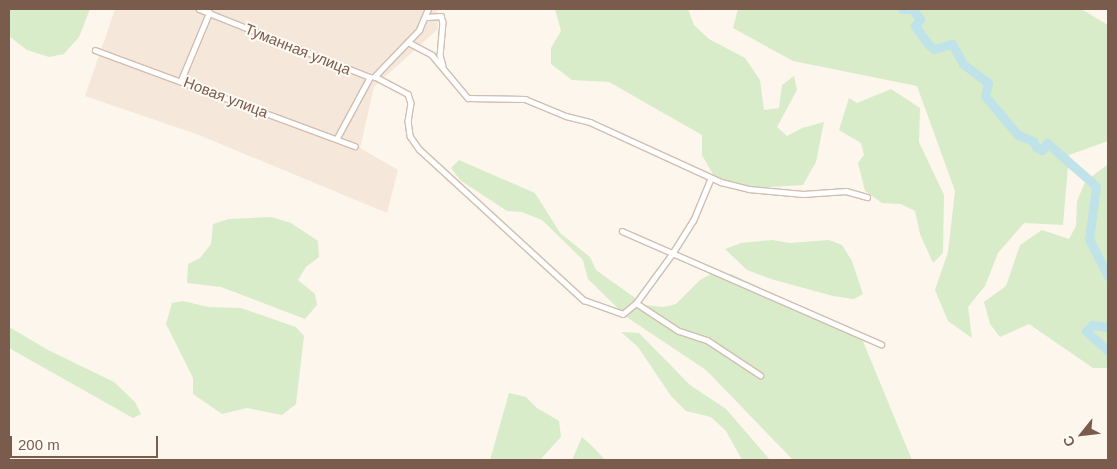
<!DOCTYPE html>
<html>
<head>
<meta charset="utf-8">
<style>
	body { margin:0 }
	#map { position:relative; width:1117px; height:469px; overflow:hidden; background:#fdf6ec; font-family:Arial,sans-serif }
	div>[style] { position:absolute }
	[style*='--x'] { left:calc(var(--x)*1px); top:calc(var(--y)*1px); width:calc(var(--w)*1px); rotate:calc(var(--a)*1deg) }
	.residential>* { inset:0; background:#f5e8da }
	.green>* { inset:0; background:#d8ecc9 }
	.river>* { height:9px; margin:-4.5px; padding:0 4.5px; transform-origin:4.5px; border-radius:4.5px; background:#bfe3e8 }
	.roads { filter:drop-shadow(1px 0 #d1beb0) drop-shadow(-1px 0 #d1beb0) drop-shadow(0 1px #d1beb0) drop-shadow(0 -1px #d1beb0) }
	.minor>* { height:4.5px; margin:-2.25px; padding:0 2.25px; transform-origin:2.25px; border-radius:2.25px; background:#fff }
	span { translate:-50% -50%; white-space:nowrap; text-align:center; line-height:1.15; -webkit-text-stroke:4px #fffaf3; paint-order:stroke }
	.street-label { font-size:15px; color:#7a5c4d }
	.frame { position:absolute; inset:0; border:10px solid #7a5c4d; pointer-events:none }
	.north { position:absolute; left:1057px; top:409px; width:50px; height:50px; -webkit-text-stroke:4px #fffaf3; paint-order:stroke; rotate:241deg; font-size:14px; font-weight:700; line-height:20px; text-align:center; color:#7a5c4d }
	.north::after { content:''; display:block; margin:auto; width:18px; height:22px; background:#7a5c4d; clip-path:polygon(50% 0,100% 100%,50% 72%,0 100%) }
	.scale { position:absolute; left:10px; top:436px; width:148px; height:22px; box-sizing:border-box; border:2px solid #7a5c4d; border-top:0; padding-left:6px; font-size:15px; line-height:18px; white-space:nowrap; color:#7a5c4d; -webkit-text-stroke:4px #fffaf3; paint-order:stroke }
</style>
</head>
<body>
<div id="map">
	<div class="residential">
		<i style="clip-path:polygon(115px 9px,437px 9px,438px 29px,374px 87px,360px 148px,398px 170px,387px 213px,199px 135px,85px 96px)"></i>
	</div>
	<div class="green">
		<i style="clip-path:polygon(9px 9px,90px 9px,79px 37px,64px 54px,49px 57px,27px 50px,9px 36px)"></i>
		<i style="clip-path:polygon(555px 9px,688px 9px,694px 25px,709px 39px,745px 58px,760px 80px,764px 110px,779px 108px,782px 85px,794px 76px,797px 90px,777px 127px,787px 136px,802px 128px,824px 122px,816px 162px,803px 185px,739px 189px,715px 178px,702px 155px,702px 135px,609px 82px,572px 80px,551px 64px,551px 48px,561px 31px)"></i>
		<i style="clip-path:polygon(738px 9px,1081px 9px,1108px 25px,1108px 141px,1069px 155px,1063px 225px,1024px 223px,998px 253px,985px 286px,968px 307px,972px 338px,948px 321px,935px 290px,948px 252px,955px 191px,917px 86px,793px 61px,733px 28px)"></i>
		<i style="clip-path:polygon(891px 89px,920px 108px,919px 142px,944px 195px,943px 253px,933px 263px,920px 234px,915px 211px,901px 204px,882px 203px,865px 191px,858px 163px,864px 155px,861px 143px,839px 130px,849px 98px,857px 103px)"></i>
		<i style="clip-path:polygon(459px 160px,535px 193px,560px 233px,590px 257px,596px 270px,645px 305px,664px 307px,676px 304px,700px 280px,711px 274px,731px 274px,860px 334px,912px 460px,793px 460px,706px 370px,628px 318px,588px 279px,583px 260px,542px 220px,522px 212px,507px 211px,460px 180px,451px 168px)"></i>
		<i style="clip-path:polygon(1108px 164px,1108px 368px,1093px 368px,1029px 324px,1000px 337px,990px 324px,984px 302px,1006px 286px,1020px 245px,1042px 230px,1069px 239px,1076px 226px,1077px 201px,1085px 182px)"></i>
		<i style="clip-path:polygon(271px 217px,291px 223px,318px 241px,319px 257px,306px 267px,298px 280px,315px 294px,317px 305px,305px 319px,221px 287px,187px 283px,188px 264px,200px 258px,211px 244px,213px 224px,229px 219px)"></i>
		<i style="clip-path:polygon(772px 240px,790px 243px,829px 240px,842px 245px,852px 261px,863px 294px,854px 299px,833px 296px,771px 279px,747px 270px,725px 249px,741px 243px)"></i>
		<i style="clip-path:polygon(183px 301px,208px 307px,241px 308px,296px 327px,304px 336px,296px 404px,282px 415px,247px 408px,222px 414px,193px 394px,193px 378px,166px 324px,172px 303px)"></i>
		<i style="clip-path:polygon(9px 327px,48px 350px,114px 382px,135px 402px,141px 414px,133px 418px,9px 348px)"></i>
		<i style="clip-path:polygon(621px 332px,639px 333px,690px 385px,726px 409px,770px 460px,742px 460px,726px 431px,711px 417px,686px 411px,671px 396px,638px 347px)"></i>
		<i style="clip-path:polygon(509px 393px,526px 397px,537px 408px,559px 421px,561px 437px,540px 460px,490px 460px)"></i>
		<i style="clip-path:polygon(582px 437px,596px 450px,605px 460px,572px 460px)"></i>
	</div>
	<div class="river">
		<i style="--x:902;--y:9;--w:10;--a:0"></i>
		<i style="--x:912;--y:9;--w:13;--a:51"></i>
		<i style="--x:920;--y:19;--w:9;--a:126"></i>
		<i style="--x:915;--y:26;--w:22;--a:54"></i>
		<i style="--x:928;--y:44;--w:8;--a:40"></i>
		<i style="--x:934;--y:49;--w:19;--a:-16"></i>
		<i style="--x:952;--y:44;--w:23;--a:61"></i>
		<i style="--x:963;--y:64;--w:31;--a:37"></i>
		<i style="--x:988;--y:83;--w:13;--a:103"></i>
		<i style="--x:985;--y:96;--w:51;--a:49.8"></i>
		<i style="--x:1018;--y:135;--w:16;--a:22"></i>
		<i style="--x:1033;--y:141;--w:7;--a:63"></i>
		<i style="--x:1036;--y:147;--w:7;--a:27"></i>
		<i style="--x:1042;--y:150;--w:9;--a:-54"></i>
		<i style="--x:1047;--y:143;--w:65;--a:41.3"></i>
		<i style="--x:1096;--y:186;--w:53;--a:97.5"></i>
		<i style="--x:1089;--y:239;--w:42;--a:62.8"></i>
		<i style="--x:1108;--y:327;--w:16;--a:-173"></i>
		<i style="--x:1092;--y:325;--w:8;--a:135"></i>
		<i style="--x:1086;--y:331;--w:30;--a:42"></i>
	</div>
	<div class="roads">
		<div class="minor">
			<i style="--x:199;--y:9;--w:184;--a:21.7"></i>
			<i style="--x:427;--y:17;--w:14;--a:-4"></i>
			<i style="--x:441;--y:16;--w:6;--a:72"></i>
			<i style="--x:443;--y:22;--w:33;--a:95"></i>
			<i style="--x:440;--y:55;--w:11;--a:75"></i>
			<i style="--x:408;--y:42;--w:27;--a:28"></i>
			<i style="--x:432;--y:55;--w:56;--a:50.1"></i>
			<i style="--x:468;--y:98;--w:57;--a:1"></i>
			<i style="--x:525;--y:99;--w:44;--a:22.5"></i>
			<i style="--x:566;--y:116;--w:25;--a:14"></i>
			<i style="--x:590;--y:122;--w:144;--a:24.6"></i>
			<i style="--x:721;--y:182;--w:29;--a:14"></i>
			<i style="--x:749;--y:189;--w:54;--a:5.3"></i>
			<i style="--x:803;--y:194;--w:43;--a:-4"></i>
			<i style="--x:846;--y:191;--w:22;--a:16"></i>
			<i style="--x:95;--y:50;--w:277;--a:20.3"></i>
			<i style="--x:374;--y:77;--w:65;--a:-46.2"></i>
			<i style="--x:419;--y:30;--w:23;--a:-67"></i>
			<i style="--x:376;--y:77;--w:36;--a:28"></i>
			<i style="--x:408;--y:94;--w:9;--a:72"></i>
			<i style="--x:411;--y:103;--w:18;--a:99"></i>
			<i style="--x:408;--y:121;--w:15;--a:82"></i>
			<i style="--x:410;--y:136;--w:16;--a:55"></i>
			<i style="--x:419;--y:149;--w:224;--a:42.5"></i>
			<i style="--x:584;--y:300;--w:41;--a:19.7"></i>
			<i style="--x:623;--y:314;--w:17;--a:-40"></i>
			<i style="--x:636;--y:303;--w:61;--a:-53.7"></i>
			<i style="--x:672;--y:254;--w:39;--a:-58"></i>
			<i style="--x:693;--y:221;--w:44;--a:-67.5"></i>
			<i style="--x:181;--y:80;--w:73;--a:-67.3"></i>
			<i style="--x:337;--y:138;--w:69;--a:-61.6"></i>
			<i style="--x:622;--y:231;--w:283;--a:23.6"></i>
			<i style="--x:636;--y:303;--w:51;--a:33.1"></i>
			<i style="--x:679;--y:331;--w:29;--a:18"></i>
			<i style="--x:707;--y:340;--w:64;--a:33.4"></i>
		</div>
	</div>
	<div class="street-label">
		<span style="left:298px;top:49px;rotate:22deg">Туманная улица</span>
		<span style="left:226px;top:97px;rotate:21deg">Новая улица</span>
	</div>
	<div class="frame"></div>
	<div class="north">С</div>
	<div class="scale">200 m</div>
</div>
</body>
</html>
